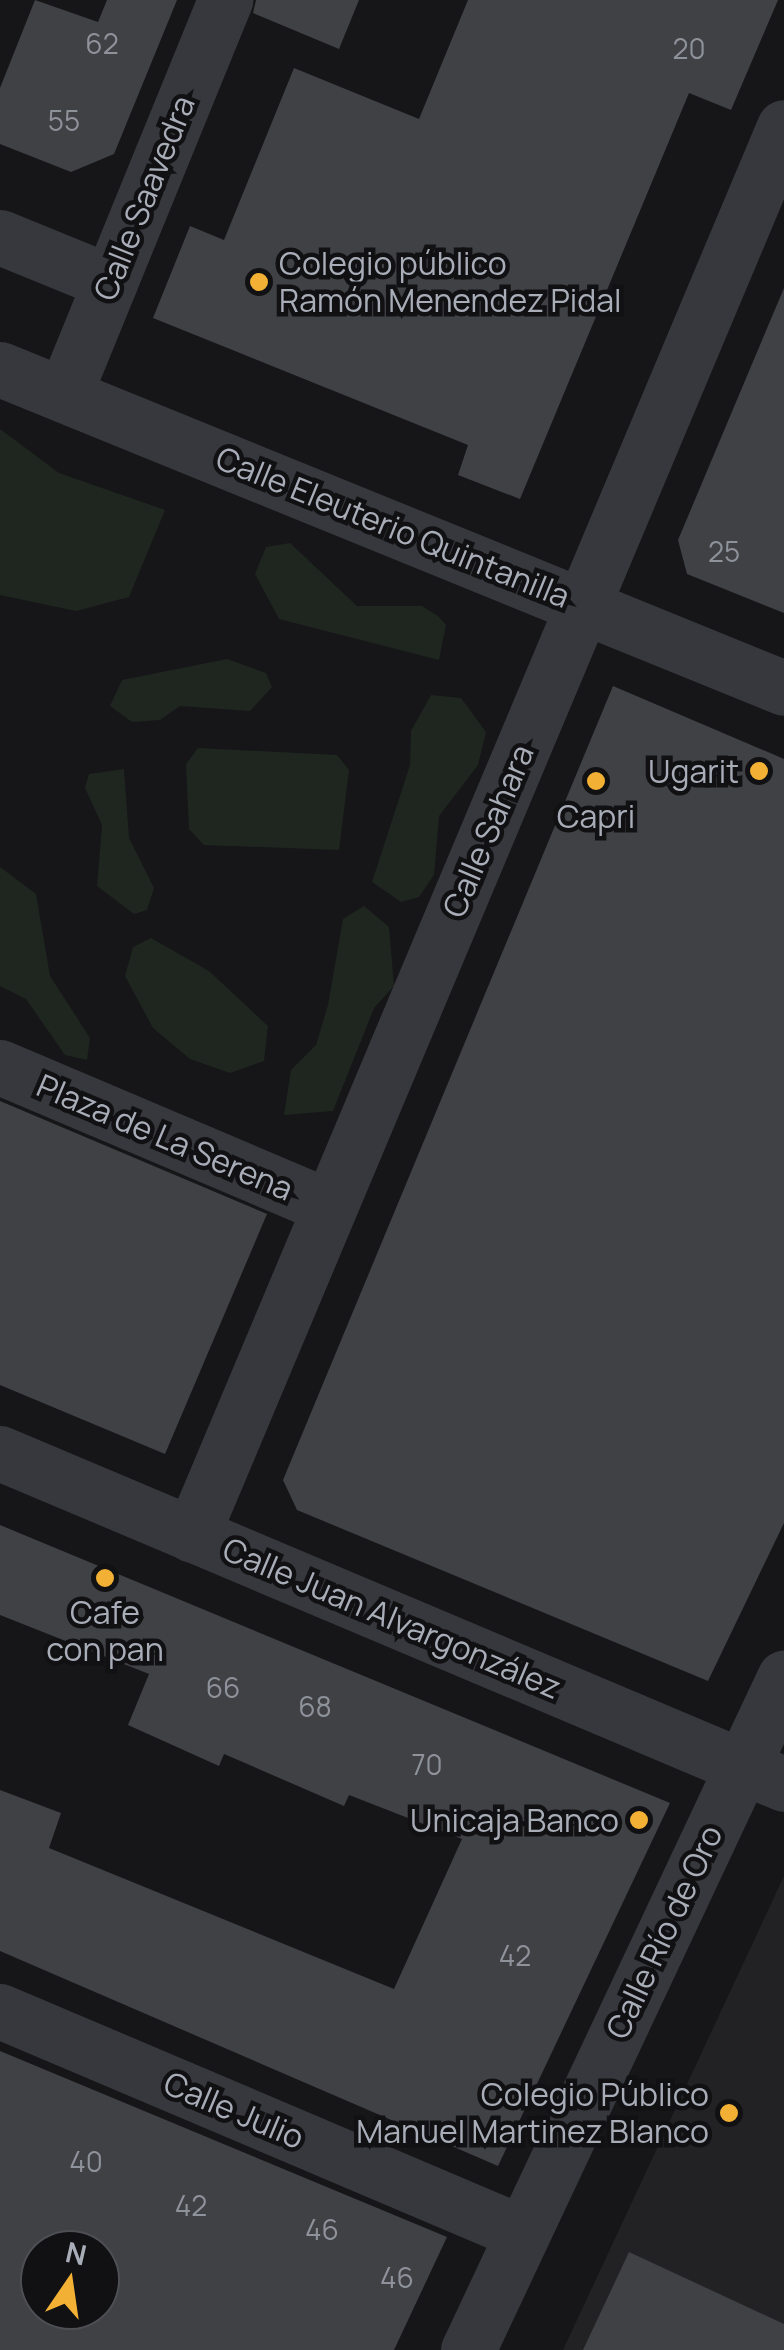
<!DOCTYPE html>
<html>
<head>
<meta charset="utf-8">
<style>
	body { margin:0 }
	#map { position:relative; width:784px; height:2350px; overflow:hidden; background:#161618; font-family:Manrope,sans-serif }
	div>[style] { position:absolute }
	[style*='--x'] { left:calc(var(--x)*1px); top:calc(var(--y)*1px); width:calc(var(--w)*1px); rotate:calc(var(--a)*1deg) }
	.built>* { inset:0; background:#222225 }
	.green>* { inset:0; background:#1e261f }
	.building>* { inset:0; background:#404145 }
	.street>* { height:55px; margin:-27.5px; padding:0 27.5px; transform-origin:27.5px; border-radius:27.5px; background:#37383d }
	.dots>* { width:28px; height:28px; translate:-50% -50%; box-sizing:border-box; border:5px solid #111113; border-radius:50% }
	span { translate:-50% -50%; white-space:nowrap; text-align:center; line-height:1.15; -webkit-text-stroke:9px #111113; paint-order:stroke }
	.number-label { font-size:28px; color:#8e929b }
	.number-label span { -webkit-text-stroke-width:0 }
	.street-label { font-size:32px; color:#a8adb8 }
	.poi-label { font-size:32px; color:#a8adb8 }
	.left { translate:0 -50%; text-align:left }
	.right { translate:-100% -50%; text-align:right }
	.north { position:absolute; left:20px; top:2230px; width:100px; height:100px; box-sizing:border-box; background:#111113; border:2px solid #4d4f55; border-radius:50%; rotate:13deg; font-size:28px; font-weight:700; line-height:40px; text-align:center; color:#a8adb8 }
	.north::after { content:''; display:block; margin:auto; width:35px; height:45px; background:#f2b134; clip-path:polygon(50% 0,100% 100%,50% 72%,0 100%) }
</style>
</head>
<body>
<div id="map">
	<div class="built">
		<i style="clip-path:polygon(784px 1876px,784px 2350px,563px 2350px)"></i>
	</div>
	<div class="green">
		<i style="clip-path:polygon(0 429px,59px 473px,165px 510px,129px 597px,76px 611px,0 595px)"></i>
		<i style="clip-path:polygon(290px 543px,357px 606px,422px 606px,438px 616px,446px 625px,439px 660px,279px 619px,255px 574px,266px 547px)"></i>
		<i style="clip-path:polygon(227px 659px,266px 673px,272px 687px,250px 711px,180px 706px,160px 720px,132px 722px,110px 706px,122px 680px)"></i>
		<i style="clip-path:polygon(431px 695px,461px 698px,486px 732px,478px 765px,439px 816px,434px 875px,419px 897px,401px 902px,372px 882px,410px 765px,411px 731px)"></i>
		<i style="clip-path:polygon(198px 748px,337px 755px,349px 770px,339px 850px,204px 845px,189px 829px,186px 764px)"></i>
		<i style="clip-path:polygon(124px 769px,129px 838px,154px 888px,147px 910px,134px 914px,97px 886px,102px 825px,85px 788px,89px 774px)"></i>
		<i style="clip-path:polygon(0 867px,36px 894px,50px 976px,90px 1038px,87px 1060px,65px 1055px,26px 999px,0 986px)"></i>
		<i style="clip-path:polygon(364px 906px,389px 927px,394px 986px,374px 1008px,333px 1111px,284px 1115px,291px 1070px,316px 1045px,328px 1005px,343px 919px)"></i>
		<i style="clip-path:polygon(151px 938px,209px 971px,268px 1026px,264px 1061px,230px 1073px,190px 1059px,153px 1028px,125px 976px,133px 947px)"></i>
	</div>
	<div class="building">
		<i style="clip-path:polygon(35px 0,98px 22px,107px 0,177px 0,114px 154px,71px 172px,0 144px,0 88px)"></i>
		<i style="clip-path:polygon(256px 0,359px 0,339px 49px,253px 13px)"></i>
		<i style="clip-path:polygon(468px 0,778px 0,731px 110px,689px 93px,520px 499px,458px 475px,468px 445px,153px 318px,190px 226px,224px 240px,294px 68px,419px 119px)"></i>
		<i style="clip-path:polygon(784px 288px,784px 613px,687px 574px,678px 540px)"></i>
		<i style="clip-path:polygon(613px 686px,784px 759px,784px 1523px,708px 1681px,297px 1510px,283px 1480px)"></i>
		<i style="clip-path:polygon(0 1101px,267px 1214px,165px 1454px,0 1385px)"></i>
		<i style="clip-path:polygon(0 1525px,670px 1803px,498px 2166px,0 1951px,0 1790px,61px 1813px,49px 1848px,394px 1989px,462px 1839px,349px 1795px,344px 1806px,224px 1754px,219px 1766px,128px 1725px,149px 1674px,0 1615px)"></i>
		<i style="clip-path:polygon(evenodd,0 2051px,447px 2237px,394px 2350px,0 2350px,0 2051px,40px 2250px,100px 2250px,100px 2310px,40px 2310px,40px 2250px)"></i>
		<i style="clip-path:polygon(629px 2252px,784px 2324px,784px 2350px,583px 2350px)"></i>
	</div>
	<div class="street">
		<i style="--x:0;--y:237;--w:119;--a:22.2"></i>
		<i style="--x:0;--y:369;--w:846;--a:22.14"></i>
		<i style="--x:64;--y:395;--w:427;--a:-67.8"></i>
		<i style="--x:0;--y:1067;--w:358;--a:23"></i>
		<i style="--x:0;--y:1453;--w:851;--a:22.89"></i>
		<i style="--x:192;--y:1535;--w:1527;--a:-67.2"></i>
		<i style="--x:0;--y:2011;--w:568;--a:23"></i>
		<i style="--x:468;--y:2350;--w:743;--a:-64.82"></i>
	</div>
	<div class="dots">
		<i style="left:259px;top:282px;background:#f2b134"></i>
		<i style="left:759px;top:771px;background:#f2b134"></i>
		<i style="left:596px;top:781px;background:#f2b134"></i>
		<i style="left:105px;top:1578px;background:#f2b134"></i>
		<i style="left:639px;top:1820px;background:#f2b134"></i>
		<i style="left:729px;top:2113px;background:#f2b134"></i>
	</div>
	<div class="number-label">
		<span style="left:102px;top:43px">62</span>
		<span style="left:689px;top:48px">20</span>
		<span style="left:64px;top:120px">55</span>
		<span style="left:724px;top:551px">25</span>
		<span style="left:223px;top:1687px">66</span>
		<span style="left:315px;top:1706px">68</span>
		<span style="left:427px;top:1764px">70</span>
		<span style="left:515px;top:1955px">42</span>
		<span style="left:86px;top:2161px">40</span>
		<span style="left:191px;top:2205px">42</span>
		<span style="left:322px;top:2229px">46</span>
		<span style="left:397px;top:2277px">46</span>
	</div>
	<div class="street-label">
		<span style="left:144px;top:198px;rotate:-68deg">Calle Saavedra</span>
		<span style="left:393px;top:527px;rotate:22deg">Calle Eleuterio Quintanilla</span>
		<span style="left:488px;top:831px;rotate:-67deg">Calle Sahara</span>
		<span style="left:165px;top:1137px;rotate:23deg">Plaza de La Serena</span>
		<span style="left:392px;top:1618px;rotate:23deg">Calle Juan Alvargonzález</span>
		<span style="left:664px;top:1932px;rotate:-65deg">Calle Río de Oro</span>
		<span style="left:234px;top:2110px;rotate:23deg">Calle Julio</span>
	</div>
	<div class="poi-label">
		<span class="left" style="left:279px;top:282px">Colegio público<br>Ramón Menendez Pidal</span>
		<span class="right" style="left:739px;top:771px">Ugarit</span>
		<span style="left:596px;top:816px">Capri</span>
		<span style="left:105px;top:1631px">Cafe<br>con pan</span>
		<span class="right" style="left:619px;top:1820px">Unicaja Banco</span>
		<span class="right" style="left:709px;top:2113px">Colegio Público<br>Manuel Martinez Blanco</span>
	</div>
	<div class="north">N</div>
</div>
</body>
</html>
